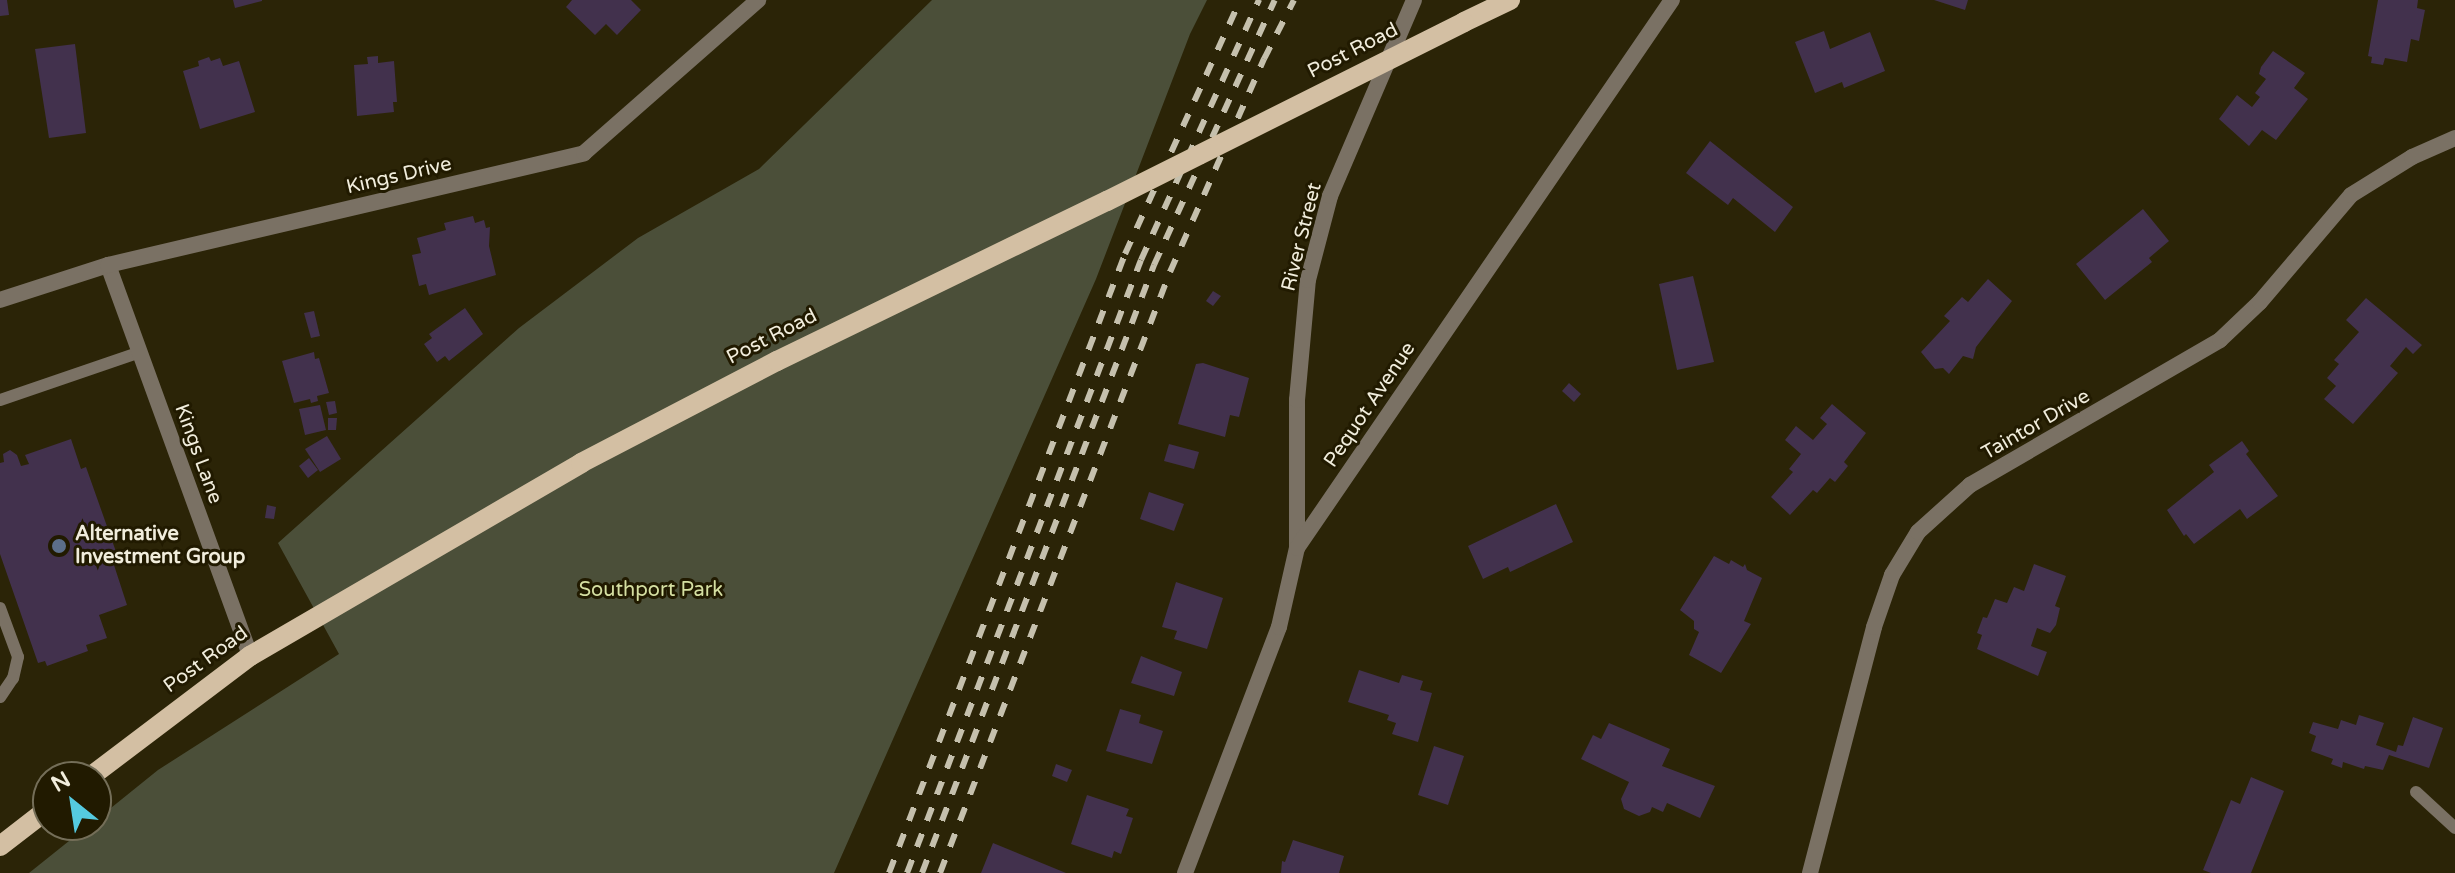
<!DOCTYPE html>
<html>
<head>
<meta charset="utf-8">
<style>
	body { margin:0 }
	#map { position:relative; width:2455px; height:873px; overflow:hidden; background:#2b2407; font-family:"Varela Round",sans-serif }
	div>[style] { position:absolute }
	[style*='--x'] { left:calc(var(--x)*1px); top:calc(var(--y)*1px); width:calc(var(--w)*1px); rotate:calc(var(--a)*1deg) }
	.green>* { inset:0; background:#4b4f39 }
	.building>* { inset:0; background:#42314d }
	.service>* { height:12px; margin:-6px; padding:0 6px; transform-origin:6px; border-radius:6px; background:#7a7164 }
	.minor>* { height:16px; margin:-8px; padding:0 8px; transform-origin:8px; border-radius:8px; background:#7a7164 }
	.tertiary>* { height:16px; margin:-8px; padding:0 8px; transform-origin:8px; border-radius:8px; background:#7a7164 }
	.primary>* { height:20px; margin:-10px; padding:0 10px; transform-origin:10px; border-radius:10px; background:#d3bfa3 }
	.rail>* { height:6px; margin-top:-3px; transform-origin:0; background:repeating-linear-gradient(90deg,#c5c0ad 0 14px,transparent 0 28px) }
	.primary-bridge>* { height:20px; margin:-10px; padding:0 10px; transform-origin:10px; border-radius:10px; background:#d3bfa3 }
	.dots>* { width:22px; height:22px; translate:-50% -50%; box-sizing:border-box; border:4px solid #211a00; border-radius:50% }
	span { translate:-50% -50%; white-space:nowrap; text-align:center; line-height:1.15; -webkit-text-stroke:6px #211a00; paint-order:stroke }
	.street-label { font-size:20px; color:#f1eddc }
	.poi-label { font-size:20px; color:#f1eddc; font-weight:700 }
	.left { translate:0 -50%; text-align:left }
	.park-label { font-size:20px; color:#d5dfa1 }
	.north { position:absolute; left:32px; top:761px; width:80px; height:80px; box-sizing:border-box; background:#211a00; border:2px solid #746e58; border-radius:50%; rotate:330deg; font-size:22px; font-weight:700; line-height:32px; text-align:center; color:#f1eddc }
	.north::after { content:''; display:block; margin:auto; width:28px; height:36px; background:#55cae0; clip-path:polygon(50% 0,100% 100%,50% 72%,0 100%) }
</style>
</head>
<body>
<div id="map">
	<div class="green">
		<i style="clip-path:polygon(932px 0,1207px 0,1190px 34px,1096px 279px,834px 873px,29px 873px,89px 825px,96px 825px,96px 820px,158px 770px,339px 654px,278px 543px,519px 328px,638px 238px,759px 169px)"></i>
	</div>
	<div class="building">
		<i style="clip-path:polygon(0 0,7px 0,9px 15px,0 16px)"></i>
		<i style="clip-path:polygon(233px 0,262px 0,262px 1px,235px 8px)"></i>
		<i style="clip-path:polygon(572px 0,631px 0,641px 10px,617px 35px,606px 24px,595px 35px,566px 7px)"></i>
		<i style="clip-path:polygon(1934px 0,1968px 0,1965px 10px)"></i>
		<i style="clip-path:polygon(2378px 0,2418px 0,2417px 8px,2425px 10px,2419px 41px,2411px 39px,2407px 62px,2385px 58px,2383px 65px,2371px 63px,2372px 57px,2368px 56px)"></i>
		<i style="clip-path:polygon(1824px 31px,1830px 49px,1870px 32px,1885px 71px,1844px 88px,1842px 82px,1815px 93px,1795px 42px)"></i>
		<i style="clip-path:polygon(75px 44px,86px 133px,49px 138px,35px 49px)"></i>
		<i style="clip-path:polygon(2273px 51px,2305px 73px,2294px 88px,2308px 99px,2276px 140px,2262px 130px,2249px 146px,2219px 119px,2237px 95px,2252px 107px,2260px 97px,2255px 93px,2266px 79px,2259px 74px,2261px 67px)"></i>
		<i style="clip-path:polygon(378px 56px,378px 63px,394px 61px,397px 102px,393px 102px,394px 112px,357px 116px,354px 65px,368px 64px,367px 57px)"></i>
		<i style="clip-path:polygon(209px 57px,211px 61px,220px 58px,223px 66px,239px 61px,255px 112px,200px 129px,183px 71px,199px 66px,198px 61px)"></i>
		<i style="clip-path:polygon(1710px 141px,1793px 207px,1775px 232px,1733px 198px,1728px 205px,1686px 173px)"></i>
		<i style="clip-path:polygon(2143px 209px,2169px 241px,2149px 258px,2152px 262px,2105px 300px,2076px 264px)"></i>
		<i style="clip-path:polygon(473px 216px,475px 223px,484px 220px,486px 228px,490px 227px,489px 246px,496px 275px,429px 295px,426px 284px,419px 286px,416px 273px,412px 255px,421px 253px,417px 238px,446px 230px,444px 223px)"></i>
		<i style="clip-path:polygon(1693px 276px,1714px 362px,1677px 370px,1659px 284px)"></i>
		<i style="clip-path:polygon(1988px 279px,2012px 301px,1976px 347px,1973px 359px,1963px 356px,1949px 374px,1943px 368px,1935px 369px,1921px 352px,1950px 321px,1944px 316px,1962px 297px,1968px 302px)"></i>
		<i style="clip-path:polygon(1213px 291px,1221px 296px,1213px 306px,1206px 301px)"></i>
		<i style="clip-path:polygon(2366px 298px,2422px 345px,2413px 354px,2406px 347px,2390px 366px,2398px 373px,2353px 424px,2324px 399px,2336px 386px,2327px 378px,2339px 364px,2334px 360px,2359px 332px,2346px 320px)"></i>
		<i style="clip-path:polygon(465px 308px,483px 334px,449px 361px,445px 356px,437px 362px,424px 344px,432px 338px,429px 334px)"></i>
		<i style="clip-path:polygon(314px 311px,320px 336px,311px 338px,304px 313px)"></i>
		<i style="clip-path:polygon(314px 352px,315px 359px,319px 358px,329px 393px,317px 396px,318px 401px,311px 403px,310px 399px,294px 403px,282px 361px)"></i>
		<i style="clip-path:polygon(1203px 363px,1249px 378px,1239px 417px,1230px 415px,1225px 437px,1178px 424px,1196px 364px)"></i>
		<i style="clip-path:polygon(1569px 383px,1581px 394px,1574px 402px,1562px 391px)"></i>
		<i style="clip-path:polygon(335px 401px,337px 413px,329px 415px,326px 402px)"></i>
		<i style="clip-path:polygon(1832px 404px,1866px 433px,1844px 462px,1848px 466px,1835px 482px,1830px 478px,1817px 493px,1813px 490px,1790px 515px,1771px 497px,1793px 472px,1789px 469px,1801px 454px,1785px 440px,1796px 426px,1813px 440px,1827px 424px,1820px 418px)"></i>
		<i style="clip-path:polygon(320px 405px,326px 430px,305px 435px,299px 409px)"></i>
		<i style="clip-path:polygon(328px 418px,337px 418px,336px 430px,328px 430px)"></i>
		<i style="clip-path:polygon(327px 436px,341px 459px,320px 472px,305px 449px)"></i>
		<i style="clip-path:polygon(71px 439px,81px 469px,86px 467px,120px 563px,114px 565px,127px 605px,99px 615px,107px 638px,86px 645px,88px 651px,47px 666px,45px 661px,38px 663px,0 554px,0 463px,4px 462px,3px 454px,10px 450px,17px 455px,21px 466px,29px 464px,25px 455px)"></i>
		<i style="clip-path:polygon(2242px 441px,2249px 451px,2246px 454px,2278px 496px,2247px 519px,2240px 509px,2194px 544px,2186px 534px,2184px 536px,2167px 510px,2214px 472px,2209px 465px)"></i>
		<i style="clip-path:polygon(1169px 444px,1199px 452px,1194px 469px,1164px 461px)"></i>
		<i style="clip-path:polygon(309px 458px,318px 470px,308px 478px,299px 466px)"></i>
		<i style="clip-path:polygon(1149px 492px,1184px 504px,1174px 531px,1140px 519px)"></i>
		<i style="clip-path:polygon(1556px 504px,1573px 542px,1510px 572px,1508px 567px,1483px 579px,1468px 546px)"></i>
		<i style="clip-path:polygon(267px 505px,276px 507px,274px 519px,265px 518px)"></i>
		<i style="clip-path:polygon(1714px 556px,1729px 564px,1731px 560px,1743px 567px,1745px 564px,1747px 570px,1762px 578px,1744px 621px,1751px 624px,1721px 673px,1689px 655px,1699px 632px,1694px 629px,1694px 621px,1680px 610px)"></i>
		<i style="clip-path:polygon(2034px 564px,2066px 576px,2055px 606px,2060px 608px,2056px 625px,2050px 633px,2037px 628px,2031px 646px,2047px 652px,2038px 676px,1977px 649px,1982px 635px,1977px 633px,1983px 617px,1987px 618px,1995px 599px,2007px 603px,2014px 587px,2024px 591px)"></i>
		<i style="clip-path:polygon(1176px 582px,1223px 598px,1207px 649px,1174px 639px,1177px 631px,1162px 627px)"></i>
		<i style="clip-path:polygon(1141px 656px,1182px 672px,1174px 696px,1131px 683px)"></i>
		<i style="clip-path:polygon(1359px 670px,1399px 683px,1402px 675px,1423px 681px,1420px 690px,1432px 693px,1418px 742px,1392px 734px,1396px 723px,1387px 720px,1389px 715px,1348px 702px)"></i>
		<i style="clip-path:polygon(1120px 709px,1141px 715px,1139px 723px,1163px 731px,1152px 764px,1106px 751px)"></i>
		<i style="clip-path:polygon(2359px 715px,2384px 723px,2376px 745px,2396px 752px,2398px 745px,2403px 746px,2413px 717px,2443px 728px,2429px 768px,2389px 755px,2383px 770px,2365px 766px,2364px 769px,2343px 762px,2342px 768px,2331px 764px,2333px 759px,2311px 751px,2316px 736px,2309px 733px,2313px 722px,2338px 729px,2341px 720px,2356px 725px)"></i>
		<i style="clip-path:polygon(1609px 723px,1670px 749px,1662px 766px,1715px 786px,1700px 818px,1667px 803px,1663px 812px,1652px 807px,1650px 812px,1639px 816px,1624px 809px,1621px 799px,1629px 782px,1581px 759px,1593px 735px,1601px 739px)"></i>
		<i style="clip-path:polygon(1434px 746px,1464px 756px,1448px 805px,1418px 795px)"></i>
		<i style="clip-path:polygon(1056px 764px,1072px 770px,1067px 782px,1052px 776px)"></i>
		<i style="clip-path:polygon(2251px 777px,2284px 791px,2251px 873px,2211px 873px,2203px 870px,2231px 800px,2240px 804px)"></i>
		<i style="clip-path:polygon(1087px 795px,1129px 809px,1126px 816px,1133px 818px,1121px 854px,1114px 851px,1112px 858px,1071px 844px)"></i>
		<i style="clip-path:polygon(1293px 840px,1344px 856px,1339px 873px,1281px 873px,1282px 861px,1285px 862px)"></i>
		<i style="clip-path:polygon(993px 843px,1066px 873px,981px 873px)"></i>
	</div>
	<div class="service">
		<i style="--x:0;--y:400;--w:148;--a:-18.9"></i>
		<i style="--x:0;--y:608;--w:52;--a:69.8"></i>
		<i style="--x:18;--y:657;--w:22;--a:103"></i>
		<i style="--x:13;--y:678;--w:23;--a:124"></i>
		<i style="--x:2416;--y:792;--w:53;--a:42.7"></i>
	</div>
	<div class="minor">
		<i style="--x:108;--y:265;--w:416;--a:70"></i>
		<i style="--x:0;--y:300;--w:114;--a:-18"></i>
		<i style="--x:108;--y:265;--w:489;--a:-13.2"></i>
		<i style="--x:584;--y:153;--w:232;--a:-41.3"></i>
		<i style="--x:1297;--y:548;--w:148;--a:-90"></i>
		<i style="--x:1297;--y:400;--w:121;--a:-84.8"></i>
		<i style="--x:1308;--y:280;--w:87;--a:-75.3"></i>
		<i style="--x:1330;--y:196;--w:213;--a:-66.8"></i>
		<i style="--x:1810;--y:873;--w:254;--a:-75.4"></i>
		<i style="--x:1874;--y:627;--w:55;--a:-70.9"></i>
		<i style="--x:1892;--y:575;--w:50;--a:-58.8"></i>
		<i style="--x:1918;--y:532;--w:70;--a:-42.1"></i>
		<i style="--x:1970;--y:485;--w:289;--a:-30.1"></i>
		<i style="--x:2220;--y:340;--w:55;--a:-43.5"></i>
		<i style="--x:2260;--y:302;--w:140;--a:-49.6"></i>
		<i style="--x:2351;--y:195;--w:72;--a:-31.9"></i>
		<i style="--x:2412;--y:157;--w:47;--a:-23.8"></i>
	</div>
	<div class="tertiary">
		<i style="--x:1185;--y:873;--w:263;--a:-69.1"></i>
		<i style="--x:1279;--y:627;--w:81;--a:-77.2"></i>
		<i style="--x:1297;--y:548;--w:664;--a:-55.62"></i>
	</div>
	<div class="primary">
		<i style="--x:1464;--y:22;--w:51;--a:-25.6"></i>
		<i style="--x:90;--y:777;--w:201;--a:-37.1"></i>
		<i style="--x:250;--y:656;--w:383;--a:-30.2"></i>
		<i style="--x:581;--y:463;--w:221;--a:-27.5"></i>
		<i style="--x:777;--y:361;--w:367;--a:-25.9"></i>
		<i style="--x:0;--y:846;--w:61;--a:-37.6"></i>
	</div>
	<div class="rail">
		<i style="--x:889;--y:873;--w:662;--a:-69.13"></i>
		<i style="--x:1125;--y:254;--w:279;--a:-65.6"></i>
		<i style="--x:907;--y:873;--w:656;--a:-69.11"></i>
		<i style="--x:1141;--y:260;--w:286;--a:-65.6"></i>
		<i style="--x:922;--y:873;--w:651;--a:-69.11"></i>
		<i style="--x:1154;--y:265;--w:291;--a:-65.5"></i>
		<i style="--x:940;--y:873;--w:644;--a:-69.06"></i>
		<i style="--x:1170;--y:272;--w:233;--a:-66.2"></i>
		<i style="--x:1264;--y:59;--w:66;--a:-63"></i>
	</div>
	<div class="primary-bridge">
		<i style="--x:1107;--y:201;--w:399;--a:-26.6"></i>
	</div>
	<div class="dots">
		<i style="left:59px;top:546px;background:#5c6f8a"></i>
	</div>
	<div class="street-label">
		<span style="left:1353px;top:51px;rotate:-27deg">Post Road</span>
		<span style="left:399px;top:176px;rotate:-13deg">Kings Drive</span>
		<span style="left:1302px;top:237px;rotate:-76deg">River Street</span>
		<span style="left:772px;top:337px;rotate:-27deg">Post Road</span>
		<span style="left:1370px;top:405px;rotate:-56deg">Pequot Avenue</span>
		<span style="left:2036px;top:425px;rotate:-30deg">Taintor Drive</span>
		<span style="left:198px;top:454px;rotate:70deg">Kings Lane</span>
		<span style="left:206px;top:660px;rotate:-36deg">Post Road</span>
	</div>
	<div class="poi-label">
		<span class="left" style="left:75px;top:546px">Alternative<br>Investment Group</span>
	</div>
	<div class="park-label">
		<span style="left:651px;top:590px">Southport Park</span>
	</div>
	<div class="north">N</div>
</div>
</body>
</html>
